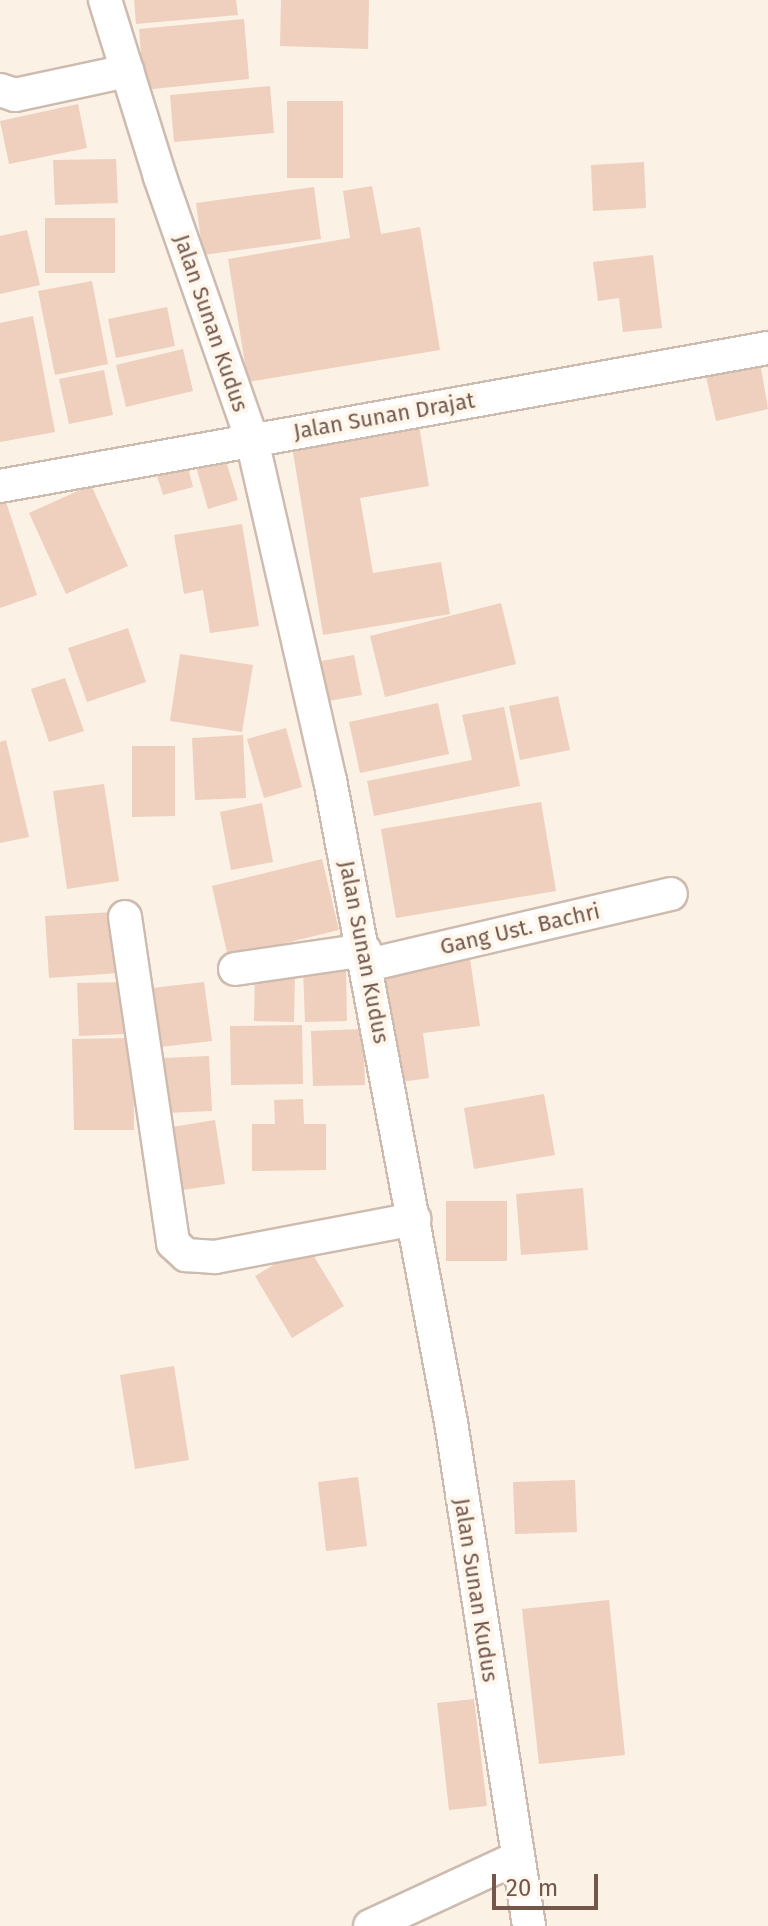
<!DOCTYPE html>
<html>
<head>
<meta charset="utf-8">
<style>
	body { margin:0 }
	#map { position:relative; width:768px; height:1926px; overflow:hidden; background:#fbf1e5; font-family:"Fira Sans",sans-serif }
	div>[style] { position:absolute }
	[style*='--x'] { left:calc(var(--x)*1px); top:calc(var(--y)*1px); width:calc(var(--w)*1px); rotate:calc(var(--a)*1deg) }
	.building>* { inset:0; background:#efcfbd }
	.roads { filter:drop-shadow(2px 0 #cebbaf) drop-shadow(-2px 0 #cebbaf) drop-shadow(0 2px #cebbaf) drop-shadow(0 -2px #cebbaf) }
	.minor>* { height:32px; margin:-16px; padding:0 16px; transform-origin:16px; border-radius:16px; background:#fff }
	span { translate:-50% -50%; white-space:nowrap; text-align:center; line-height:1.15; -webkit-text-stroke:8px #fef6eb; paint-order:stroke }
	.street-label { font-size:22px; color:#73574b }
	.scale { position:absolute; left:492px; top:1874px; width:106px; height:36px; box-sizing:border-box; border:4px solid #73574b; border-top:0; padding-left:10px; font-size:24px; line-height:28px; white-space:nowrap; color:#73574b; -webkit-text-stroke:6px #fef6eb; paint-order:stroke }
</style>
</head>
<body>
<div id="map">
	<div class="building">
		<i style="clip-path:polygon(134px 0,236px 0,238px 15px,136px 24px)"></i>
		<i style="clip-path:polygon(281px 0,369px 0,368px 49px,280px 46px)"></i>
		<i style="clip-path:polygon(244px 19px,249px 79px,144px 90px,139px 29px)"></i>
		<i style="clip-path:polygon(270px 86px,274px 133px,174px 142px,170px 95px)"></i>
		<i style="clip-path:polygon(287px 101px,343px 101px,343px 178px,287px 178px)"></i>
		<i style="clip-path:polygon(78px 104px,87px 148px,9px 164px,0 121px)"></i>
		<i style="clip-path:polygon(116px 159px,118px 203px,55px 205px,53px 160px)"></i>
		<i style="clip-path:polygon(644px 162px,646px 208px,593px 211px,591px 165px)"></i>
		<i style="clip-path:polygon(372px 186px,381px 234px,420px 227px,440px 350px,248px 382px,228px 259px,350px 238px,343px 191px)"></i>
		<i style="clip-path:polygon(314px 187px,321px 239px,203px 255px,196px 203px)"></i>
		<i style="clip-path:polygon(45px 218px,115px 218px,115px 273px,45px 273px)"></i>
		<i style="clip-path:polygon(27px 230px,40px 285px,0 294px,0 236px)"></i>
		<i style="clip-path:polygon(653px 255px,662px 328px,623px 332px,619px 298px,598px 301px,593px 262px)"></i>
		<i style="clip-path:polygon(92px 281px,108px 364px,55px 375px,38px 291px)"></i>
		<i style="clip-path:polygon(167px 307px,175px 346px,116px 358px,108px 319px)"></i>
		<i style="clip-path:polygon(33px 316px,55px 432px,0 442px,0 323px)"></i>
		<i style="clip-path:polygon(183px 349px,193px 391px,126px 407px,116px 365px)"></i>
		<i style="clip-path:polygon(759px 356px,768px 409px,716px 421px,704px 368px)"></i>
		<i style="clip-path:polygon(104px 370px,113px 415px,69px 424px,59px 379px)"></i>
		<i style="clip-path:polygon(418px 419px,429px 486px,360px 498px,373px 573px,441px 562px,450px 614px,323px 635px,291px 440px)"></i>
		<i style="clip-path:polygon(224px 455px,238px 500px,208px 509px,195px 463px)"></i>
		<i style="clip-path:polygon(188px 468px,193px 487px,163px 495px,157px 476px)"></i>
		<i style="clip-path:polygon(91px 485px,128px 566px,66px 594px,29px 513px)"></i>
		<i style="clip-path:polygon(6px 502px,37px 595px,0 608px,0 504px)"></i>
		<i style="clip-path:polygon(242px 524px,259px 626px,210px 633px,203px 590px,184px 594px,174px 535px)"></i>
		<i style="clip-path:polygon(501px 603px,516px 664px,385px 697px,370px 636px)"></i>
		<i style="clip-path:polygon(128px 628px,146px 682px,87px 702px,68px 648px)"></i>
		<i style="clip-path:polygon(180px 654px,253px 665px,242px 732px,170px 721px)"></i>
		<i style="clip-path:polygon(354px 655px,362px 695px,323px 702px,316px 662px)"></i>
		<i style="clip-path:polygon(65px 678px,84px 731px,49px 742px,31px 689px)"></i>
		<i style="clip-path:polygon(558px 696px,570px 750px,520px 760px,509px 706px)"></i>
		<i style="clip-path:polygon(438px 703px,449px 754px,360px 773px,349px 722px)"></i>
		<i style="clip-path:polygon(504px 707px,520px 786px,374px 816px,367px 781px,472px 760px,462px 715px)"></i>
		<i style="clip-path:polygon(286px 728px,302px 787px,264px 798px,247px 739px)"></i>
		<i style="clip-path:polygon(243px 735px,246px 798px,195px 800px,192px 738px)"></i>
		<i style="clip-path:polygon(6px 740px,29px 837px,0 843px,0 742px)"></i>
		<i style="clip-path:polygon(132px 746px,175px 746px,175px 816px,132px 817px)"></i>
		<i style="clip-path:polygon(104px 784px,119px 881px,67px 889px,53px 791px)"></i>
		<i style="clip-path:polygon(541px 802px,556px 891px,396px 918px,381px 829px)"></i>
		<i style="clip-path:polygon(262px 803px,273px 862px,231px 870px,220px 812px)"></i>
		<i style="clip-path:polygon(322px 859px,339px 930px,228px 957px,212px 886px)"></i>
		<i style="clip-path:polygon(114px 912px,119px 973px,49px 978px,45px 916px)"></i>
		<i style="clip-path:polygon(470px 959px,480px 1026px,423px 1033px,429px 1078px,394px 1083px,384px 971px)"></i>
		<i style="clip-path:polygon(346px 966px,347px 1021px,305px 1022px,303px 968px)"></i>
		<i style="clip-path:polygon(255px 971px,295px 972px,294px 1022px,254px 1021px)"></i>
		<i style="clip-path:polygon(125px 982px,126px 1034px,79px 1036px,77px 983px)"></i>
		<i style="clip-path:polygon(204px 982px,212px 1041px,151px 1048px,144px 989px)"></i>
		<i style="clip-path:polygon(302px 1025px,303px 1084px,231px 1085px,230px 1026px)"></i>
		<i style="clip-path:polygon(363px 1029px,365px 1085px,313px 1086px,311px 1031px)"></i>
		<i style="clip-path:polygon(133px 1038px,134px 1130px,74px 1130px,72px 1039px)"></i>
		<i style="clip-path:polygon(209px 1056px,212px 1111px,166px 1113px,163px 1058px)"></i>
		<i style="clip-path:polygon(544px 1094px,555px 1155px,474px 1169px,464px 1108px)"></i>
		<i style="clip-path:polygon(303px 1099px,304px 1124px,326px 1124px,326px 1170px,252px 1171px,252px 1124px,275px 1124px,274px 1100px)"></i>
		<i style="clip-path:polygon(215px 1120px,225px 1184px,182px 1190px,172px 1127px)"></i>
		<i style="clip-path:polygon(583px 1188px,588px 1250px,521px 1255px,516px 1194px)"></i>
		<i style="clip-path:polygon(446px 1201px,507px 1201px,507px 1261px,446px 1261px)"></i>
		<i style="clip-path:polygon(307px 1245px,344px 1306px,292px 1338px,255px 1276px)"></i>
		<i style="clip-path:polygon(174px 1366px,189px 1460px,135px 1469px,120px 1375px)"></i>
		<i style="clip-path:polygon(358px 1477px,367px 1546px,326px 1551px,318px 1482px)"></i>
		<i style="clip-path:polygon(575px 1480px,577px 1532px,515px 1534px,513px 1482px)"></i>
		<i style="clip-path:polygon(609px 1600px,625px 1755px,539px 1764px,522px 1609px)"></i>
		<i style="clip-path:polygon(474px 1699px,487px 1806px,449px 1810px,437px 1703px)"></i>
	</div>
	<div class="roads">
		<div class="minor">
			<i style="--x:105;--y:0;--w:185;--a:72.7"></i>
			<i style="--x:160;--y:177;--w:279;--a:70.7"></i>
			<i style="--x:252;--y:440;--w:349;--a:77.1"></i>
			<i style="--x:330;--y:780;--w:653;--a:79.33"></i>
			<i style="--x:451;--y:1422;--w:510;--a:81.2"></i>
			<i style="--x:0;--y:90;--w:16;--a:18"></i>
			<i style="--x:15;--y:95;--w:115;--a:-12.1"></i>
			<i style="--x:0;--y:486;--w:780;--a:-10.19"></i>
			<i style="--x:125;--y:917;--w:330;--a:81.6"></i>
			<i style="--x:173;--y:1243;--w:18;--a:43"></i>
			<i style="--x:186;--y:1255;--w:29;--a:4"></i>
			<i style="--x:215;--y:1257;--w:203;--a:-10.8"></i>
			<i style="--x:368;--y:965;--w:311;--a:-13.2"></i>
			<i style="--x:235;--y:969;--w:131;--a:-8.3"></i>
			<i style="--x:370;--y:1926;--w:162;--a:-24.8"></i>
		</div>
	</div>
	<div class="street-label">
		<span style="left:211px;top:323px;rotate:71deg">Jalan Sunan Kudus</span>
		<span style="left:384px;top:416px;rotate:-10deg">Jalan Sunan Drajat</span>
		<span style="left:520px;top:929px;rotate:-13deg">Gang Ust. Bachri</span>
		<span style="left:364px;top:952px;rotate:79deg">Jalan Sunan Kudus</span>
		<span style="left:476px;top:1590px;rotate:81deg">Jalan Sunan Kudus</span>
	</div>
	<div class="scale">20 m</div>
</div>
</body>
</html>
